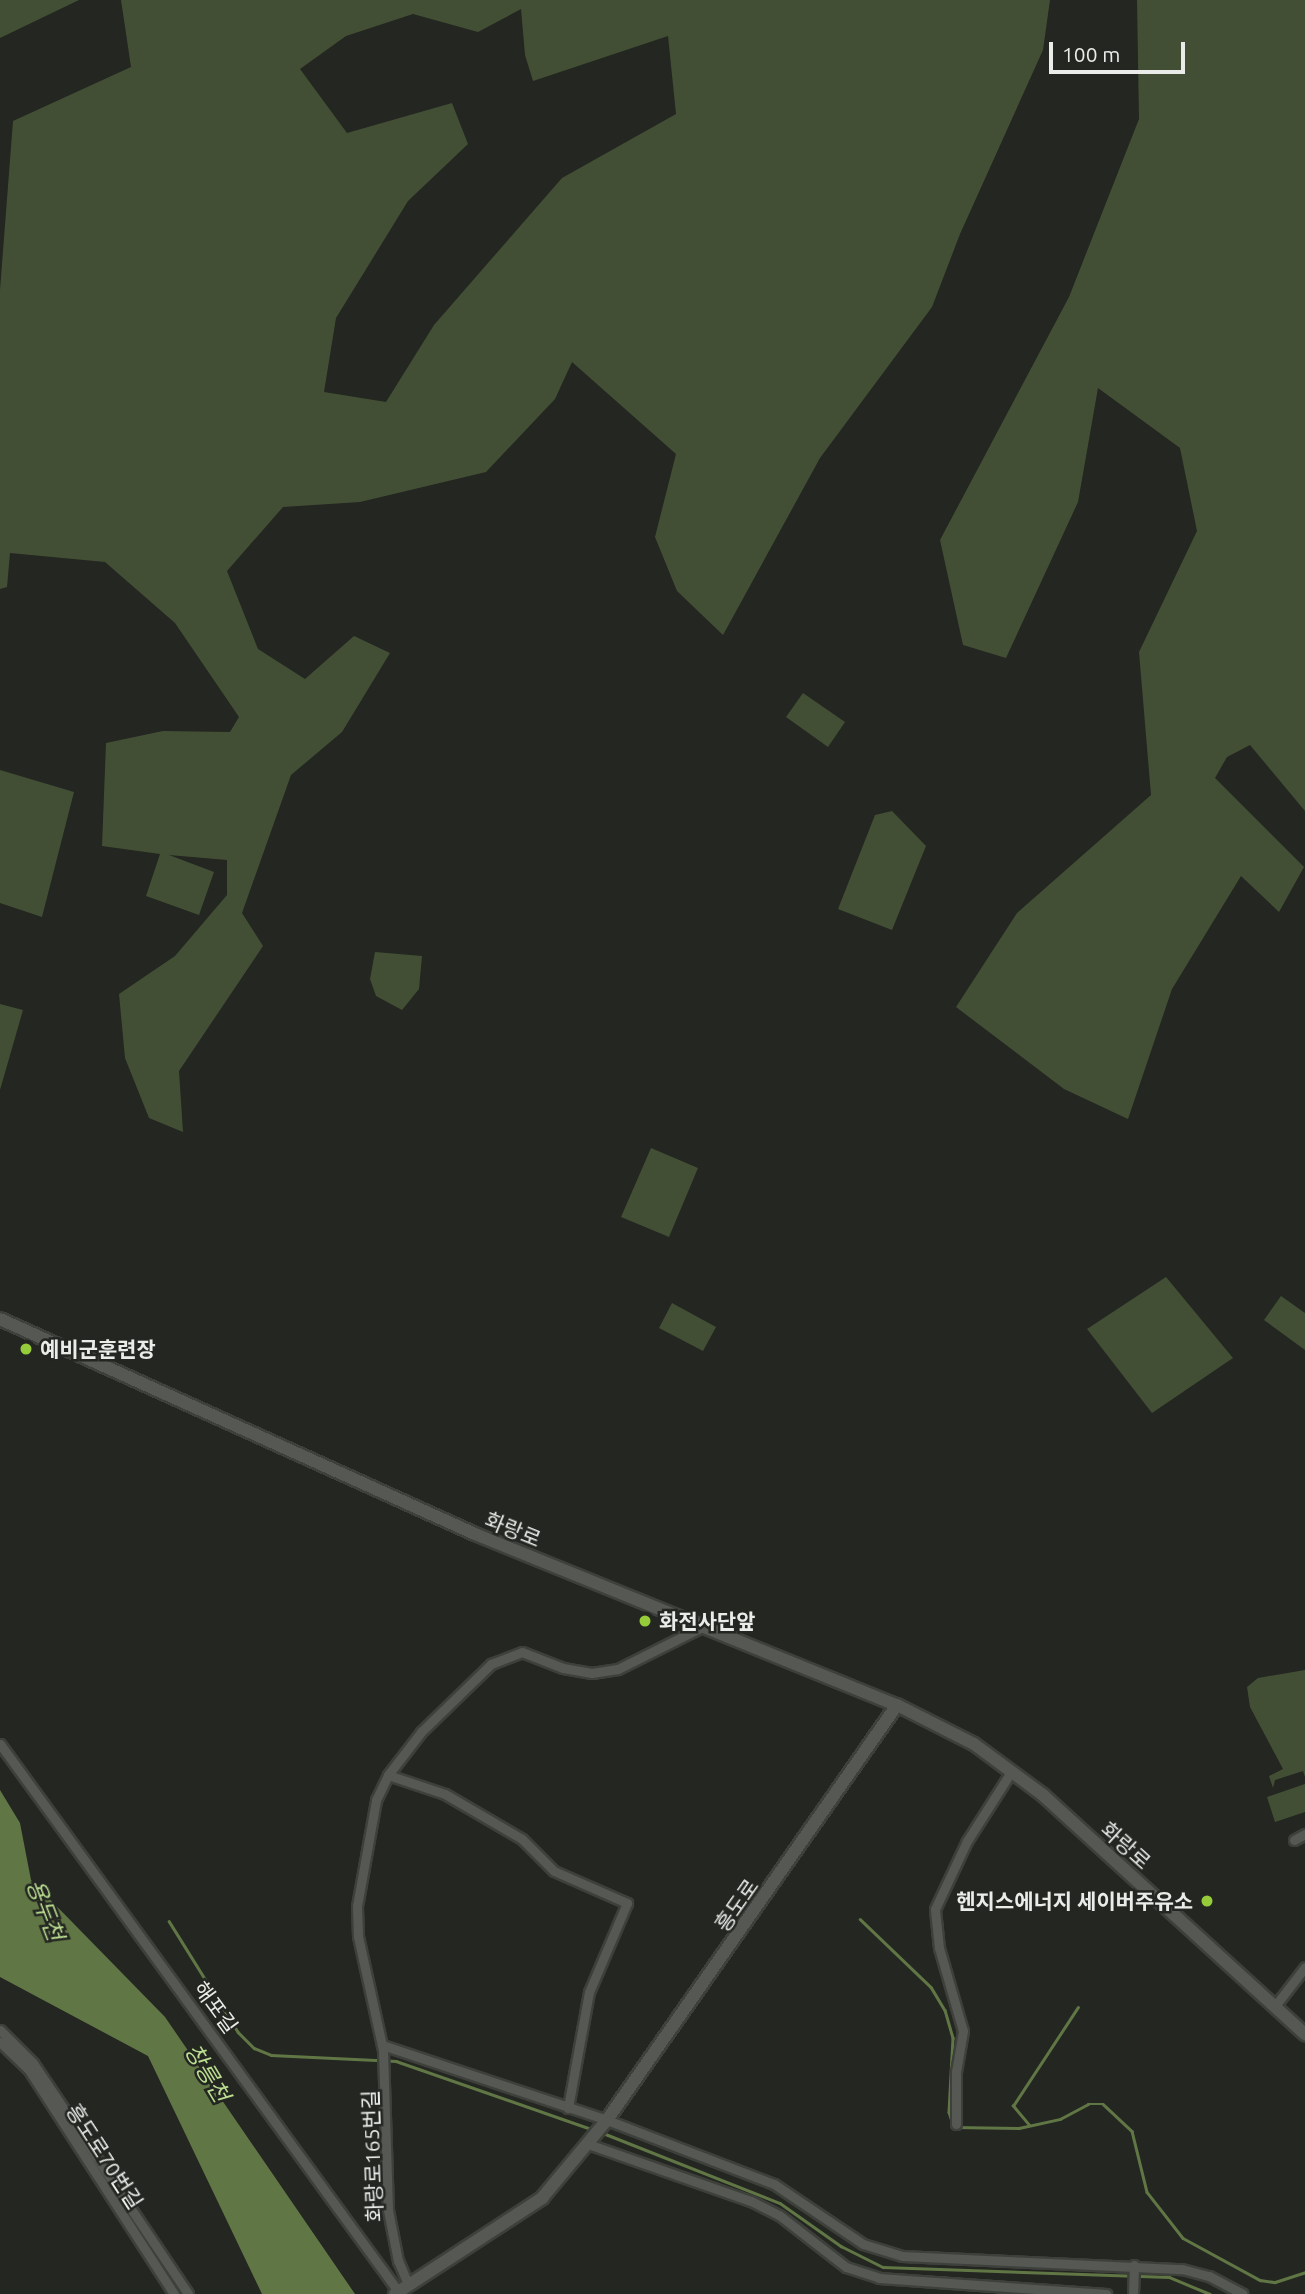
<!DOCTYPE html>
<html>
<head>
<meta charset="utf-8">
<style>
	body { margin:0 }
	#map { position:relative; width:1305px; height:2294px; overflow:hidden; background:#232621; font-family:Ubuntu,"Noto Sans KR",sans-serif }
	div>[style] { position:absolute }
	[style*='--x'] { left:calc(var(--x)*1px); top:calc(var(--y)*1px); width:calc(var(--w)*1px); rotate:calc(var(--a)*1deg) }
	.green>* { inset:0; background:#434f34 }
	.water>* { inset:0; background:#617645 }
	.stream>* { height:2.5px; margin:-1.25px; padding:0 1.25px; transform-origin:1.25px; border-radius:1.25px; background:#617645 }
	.roads { filter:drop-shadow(2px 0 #3e403b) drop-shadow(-2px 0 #3e403b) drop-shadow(0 2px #3e403b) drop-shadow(0 -2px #3e403b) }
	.street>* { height:9px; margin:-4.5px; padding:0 4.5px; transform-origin:4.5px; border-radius:4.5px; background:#565853 }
	.secondary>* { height:12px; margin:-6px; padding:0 6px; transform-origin:6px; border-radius:6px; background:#565853 }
	.dots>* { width:19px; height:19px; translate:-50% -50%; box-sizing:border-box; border:4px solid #232621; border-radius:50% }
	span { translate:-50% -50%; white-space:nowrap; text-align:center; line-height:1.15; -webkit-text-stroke:5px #232621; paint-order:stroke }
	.poi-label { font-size:21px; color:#eaece9; font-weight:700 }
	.left { translate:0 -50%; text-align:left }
	.right { translate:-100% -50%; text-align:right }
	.street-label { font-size:21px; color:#eaece9 }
	.water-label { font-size:23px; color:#bbdd91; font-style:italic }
	.scale { position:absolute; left:1049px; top:42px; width:136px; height:32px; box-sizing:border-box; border:4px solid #eaece9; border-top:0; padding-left:9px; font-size:21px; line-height:24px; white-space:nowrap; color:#eaece9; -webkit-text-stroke:5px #232621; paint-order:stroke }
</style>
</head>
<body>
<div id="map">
	<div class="green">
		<i style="clip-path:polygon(0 0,79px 0,0 38px)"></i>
		<i style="clip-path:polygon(evenodd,121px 0,1050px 0,1043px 50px,960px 234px,932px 307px,820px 458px,723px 635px,677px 591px,655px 537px,676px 454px,572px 362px,555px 399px,486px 472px,360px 502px,283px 507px,227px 571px,258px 649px,305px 679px,354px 636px,390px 653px,342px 732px,291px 775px,242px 913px,263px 946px,179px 1071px,183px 1132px,149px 1118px,125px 1058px,119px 994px,175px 956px,227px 895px,227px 860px,169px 855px,214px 872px,199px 915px,146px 896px,160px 854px,102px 846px,106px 743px,163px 731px,230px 732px,239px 717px,175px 623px,105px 562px,10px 553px,7px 587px,0 589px,0 290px,13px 121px,131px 67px,121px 0,521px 9px,525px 55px,533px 81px,668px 36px,676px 114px,562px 178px,434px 325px,386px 402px,324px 392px,336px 318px,408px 201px,468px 144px,452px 103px,347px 133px,300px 69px,346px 36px,413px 14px,478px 32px,521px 9px)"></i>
		<i style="clip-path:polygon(1137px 0,1305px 0,1305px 811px,1250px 745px,1227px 757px,1215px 778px,1304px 867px,1279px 912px,1241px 876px,1172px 989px,1128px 1119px,1064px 1089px,956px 1007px,1017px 913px,1151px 795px,1139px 652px,1197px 531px,1180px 448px,1098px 388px,1078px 502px,1006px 658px,963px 645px,940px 540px,1069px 297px,1139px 119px)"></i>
		<i style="clip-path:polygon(803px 693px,845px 722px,828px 747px,786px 717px)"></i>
		<i style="clip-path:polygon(0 770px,74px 792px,42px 917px,0 903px)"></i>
		<i style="clip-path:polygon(892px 811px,926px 846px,892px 930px,838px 909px,875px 815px)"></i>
		<i style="clip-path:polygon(375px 952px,422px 956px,419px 989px,402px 1010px,376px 996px,370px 979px)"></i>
		<i style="clip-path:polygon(0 1004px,23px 1010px,0 1090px)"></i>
		<i style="clip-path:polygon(651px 1148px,698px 1168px,669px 1237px,621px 1217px)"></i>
		<i style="clip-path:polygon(1166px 1277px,1233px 1358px,1152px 1413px,1087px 1329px)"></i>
		<i style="clip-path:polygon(1281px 1296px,1305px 1313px,1305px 1350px,1264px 1320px)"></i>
		<i style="clip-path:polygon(672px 1303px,716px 1327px,703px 1351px,659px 1328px)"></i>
		<i style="clip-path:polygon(1305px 1670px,1305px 1777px,1303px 1771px,1275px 1780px,1273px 1788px,1269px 1776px,1283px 1769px,1250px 1707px,1247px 1687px,1258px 1678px)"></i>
		<i style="clip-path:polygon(1305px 1784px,1305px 1812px,1275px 1822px,1267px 1797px)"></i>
	</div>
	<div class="water">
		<i style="clip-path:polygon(0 1790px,20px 1823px,31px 1880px,165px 2017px,355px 2294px,262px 2294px,148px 2056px,0 1977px)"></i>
	</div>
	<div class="stream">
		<i style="--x:860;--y:1919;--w:98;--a:43.8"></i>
		<i style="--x:931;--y:1987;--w:27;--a:59"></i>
		<i style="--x:945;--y:2010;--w:29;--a:74"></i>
		<i style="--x:953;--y:2038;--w:74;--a:93.1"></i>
		<i style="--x:949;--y:2112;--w:16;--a:72"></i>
		<i style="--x:954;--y:2127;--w:65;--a:0.9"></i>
		<i style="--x:1019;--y:2128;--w:42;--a:-12.4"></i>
		<i style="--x:1060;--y:2119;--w:32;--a:-28"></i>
		<i style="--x:1088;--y:2104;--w:15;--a:0"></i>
		<i style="--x:1103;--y:2104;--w:40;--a:43"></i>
		<i style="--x:1132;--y:2131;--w:63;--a:76.2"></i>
		<i style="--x:1147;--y:2192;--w:58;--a:52"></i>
		<i style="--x:1183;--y:2238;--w:88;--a:28.6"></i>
		<i style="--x:1260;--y:2280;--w:15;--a:8"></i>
		<i style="--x:1275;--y:2282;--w:32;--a:-18"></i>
		<i style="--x:169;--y:1921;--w:131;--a:58.1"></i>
		<i style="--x:238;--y:2032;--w:23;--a:45"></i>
		<i style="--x:254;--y:2048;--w:18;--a:22"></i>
		<i style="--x:271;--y:2055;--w:125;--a:2.7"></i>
		<i style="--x:396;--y:2061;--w:210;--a:19.2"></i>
		<i style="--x:1029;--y:2125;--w:25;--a:-130"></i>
		<i style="--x:1013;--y:2106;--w:118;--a:-56.7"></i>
		<i style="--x:603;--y:2133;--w:190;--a:21.6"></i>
		<i style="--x:780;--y:2203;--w:75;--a:35.2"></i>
		<i style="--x:841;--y:2246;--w:47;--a:26.6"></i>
		<i style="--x:883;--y:2267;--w:286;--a:2"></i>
		<i style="--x:1169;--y:2277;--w:44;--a:22.5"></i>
	</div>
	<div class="roads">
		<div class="street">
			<i style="--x:0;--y:1744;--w:680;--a:53.97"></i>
			<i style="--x:388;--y:1775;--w:60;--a:18.4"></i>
			<i style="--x:445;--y:1794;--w:89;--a:30.3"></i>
			<i style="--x:522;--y:1839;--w:45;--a:45"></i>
			<i style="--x:554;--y:1871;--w:80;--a:23.7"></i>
			<i style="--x:627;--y:1903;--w:97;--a:113.1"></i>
			<i style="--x:589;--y:1992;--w:118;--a:100.3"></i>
			<i style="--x:1294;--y:1840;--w:13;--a:-29"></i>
			<i style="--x:1275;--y:2006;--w:49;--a:-52.4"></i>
			<i style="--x:0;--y:2030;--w:47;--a:45"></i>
			<i style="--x:33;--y:2063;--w:278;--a:56.1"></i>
			<i style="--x:0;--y:2042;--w:40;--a:44"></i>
			<i style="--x:29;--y:2070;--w:267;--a:57.1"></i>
			<i style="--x:382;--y:2045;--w:237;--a:18.4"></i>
			<i style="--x:607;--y:2120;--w:179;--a:21"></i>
			<i style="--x:774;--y:2184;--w:107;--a:34"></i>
			<i style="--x:863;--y:2244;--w:41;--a:17.1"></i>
			<i style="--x:902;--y:2256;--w:280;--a:2.7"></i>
			<i style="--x:1182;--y:2269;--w:28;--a:15"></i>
			<i style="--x:1209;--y:2276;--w:38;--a:28"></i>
			<i style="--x:956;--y:2124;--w:52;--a:-90"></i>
			<i style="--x:956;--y:2072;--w:42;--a:-80.3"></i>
			<i style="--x:963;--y:2031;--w:86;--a:-106.1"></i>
			<i style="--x:939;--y:1948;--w:39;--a:-96"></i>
			<i style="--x:935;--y:1909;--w:75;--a:-64.8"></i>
			<i style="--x:967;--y:1841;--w:82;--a:-57.5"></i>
			<i style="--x:588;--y:2144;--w:173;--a:19.3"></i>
			<i style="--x:751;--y:2201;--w:31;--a:27"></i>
			<i style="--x:779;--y:2215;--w:85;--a:37.8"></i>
			<i style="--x:846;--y:2267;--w:35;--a:18"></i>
			<i style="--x:879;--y:2278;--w:228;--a:4"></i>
			<i style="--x:408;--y:2284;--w:25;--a:-113"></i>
			<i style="--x:398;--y:2261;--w:52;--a:-101.1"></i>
			<i style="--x:388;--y:2210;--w:160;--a:-91.8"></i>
			<i style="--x:383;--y:2050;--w:117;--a:-102.4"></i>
			<i style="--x:358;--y:1936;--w:30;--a:-92"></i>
			<i style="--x:357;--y:1906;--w:108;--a:-79.8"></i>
			<i style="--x:376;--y:1800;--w:28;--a:-64"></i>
			<i style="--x:388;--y:1775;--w:54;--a:-52.5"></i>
			<i style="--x:421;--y:1732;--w:98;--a:-44.2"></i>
			<i style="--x:491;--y:1664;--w:33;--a:-21"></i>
			<i style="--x:522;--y:1652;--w:44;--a:21.3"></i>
			<i style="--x:563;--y:1668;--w:29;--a:10"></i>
			<i style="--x:592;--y:1673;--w:26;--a:-9"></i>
			<i style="--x:618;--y:1669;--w:94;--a:-26.6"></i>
			<i style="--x:1133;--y:2294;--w:29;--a:-88"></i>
		</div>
		<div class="secondary">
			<i style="--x:0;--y:1319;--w:521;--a:24.35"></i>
			<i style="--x:475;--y:1534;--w:455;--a:22.1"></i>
			<i style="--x:897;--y:1705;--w:86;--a:26.9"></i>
			<i style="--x:974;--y:1744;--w:86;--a:36.5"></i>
			<i style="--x:1043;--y:1795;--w:355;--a:42.4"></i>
			<i style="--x:395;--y:2294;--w:176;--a:-33.1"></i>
			<i style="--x:542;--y:2198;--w:102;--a:-50.2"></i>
			<i style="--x:607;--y:2120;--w:506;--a:-55.05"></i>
		</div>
	</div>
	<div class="dots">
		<i style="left:26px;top:1349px;background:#96cc3a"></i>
		<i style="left:645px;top:1621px;background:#96cc3a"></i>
		<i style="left:1207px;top:1901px;background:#96cc3a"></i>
	</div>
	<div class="poi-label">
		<span class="left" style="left:40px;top:1349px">예비군훈련장</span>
		<span class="left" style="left:659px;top:1621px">화전사단앞</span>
		<span class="right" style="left:1193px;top:1901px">헨지스에너지 세이버주유소</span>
	</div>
	<div class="street-label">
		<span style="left:513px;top:1529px;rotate:22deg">화랑로</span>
		<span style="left:1126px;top:1845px;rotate:42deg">화랑로</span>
		<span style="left:736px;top:1905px;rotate:-55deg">흥도로</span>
		<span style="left:216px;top:2007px;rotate:54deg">해포길</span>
		<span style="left:105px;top:2156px;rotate:57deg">흥도로70번길</span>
		<span style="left:372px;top:2156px;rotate:-92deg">화랑로165번길</span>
	</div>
	<div class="water-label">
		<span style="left:45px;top:1910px;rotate:69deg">용두천</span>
		<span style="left:207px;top:2073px;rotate:59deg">창릉천</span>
	</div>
	<div class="scale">100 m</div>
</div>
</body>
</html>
